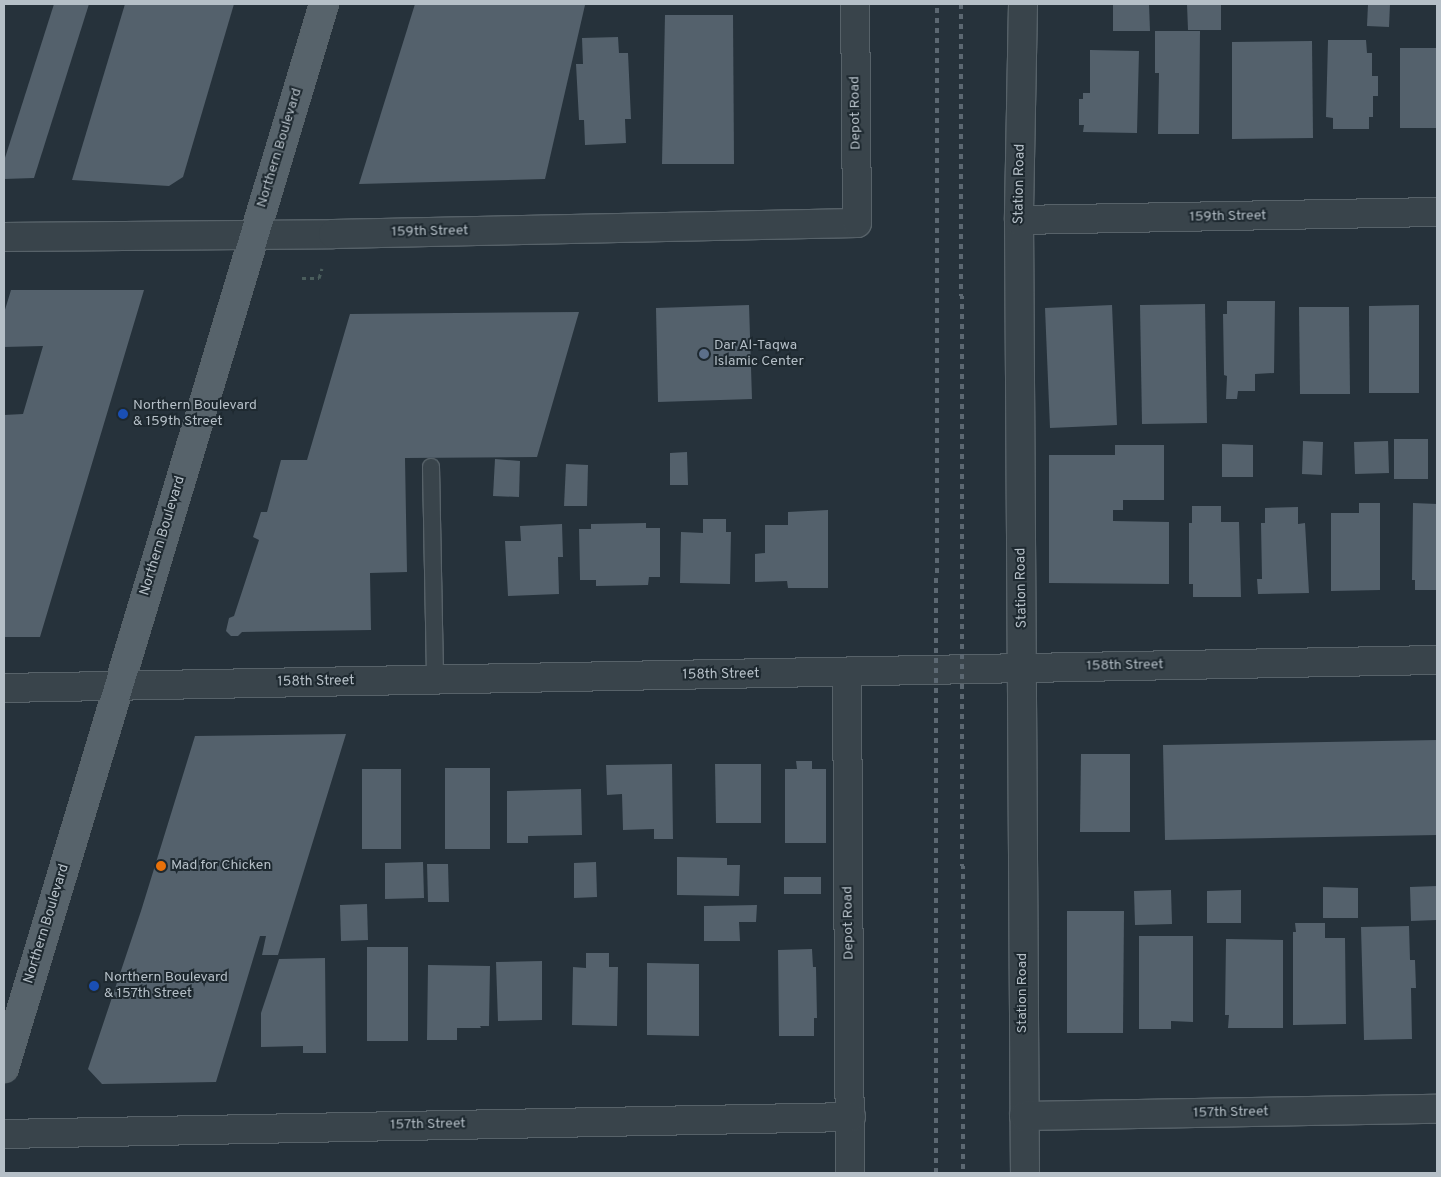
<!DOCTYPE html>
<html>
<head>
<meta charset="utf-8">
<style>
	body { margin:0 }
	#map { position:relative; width:1441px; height:1177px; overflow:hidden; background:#26323b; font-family:Overpass,sans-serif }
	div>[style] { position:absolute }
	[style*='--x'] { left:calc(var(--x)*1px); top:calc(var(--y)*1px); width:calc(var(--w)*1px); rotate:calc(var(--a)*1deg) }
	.building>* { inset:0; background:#54616c }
	.path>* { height:3px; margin-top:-1.5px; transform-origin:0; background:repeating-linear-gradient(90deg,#4a5d5c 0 4px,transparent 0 8px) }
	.roads { filter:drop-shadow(1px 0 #576269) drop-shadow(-1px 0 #576269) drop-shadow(0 1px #576269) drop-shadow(0 -1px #576269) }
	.lane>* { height:16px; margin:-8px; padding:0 8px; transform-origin:8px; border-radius:8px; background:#39444b }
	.street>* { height:28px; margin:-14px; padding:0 14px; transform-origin:14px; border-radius:14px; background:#39444b }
	.primary>* { height:28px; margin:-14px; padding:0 14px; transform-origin:14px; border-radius:14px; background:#57636b }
	.rail>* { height:4px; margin-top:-2px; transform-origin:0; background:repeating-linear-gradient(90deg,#5c6872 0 5px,transparent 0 10px) }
	.dots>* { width:14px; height:14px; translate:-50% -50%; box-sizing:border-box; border:2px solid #1e2930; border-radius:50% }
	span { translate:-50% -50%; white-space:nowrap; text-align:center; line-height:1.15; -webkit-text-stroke:4px #1e2930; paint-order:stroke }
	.street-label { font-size:14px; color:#b5bfc7 }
	.poi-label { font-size:14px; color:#b5bfc7 }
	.left { translate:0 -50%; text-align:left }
	.frame { position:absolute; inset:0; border:5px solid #b5bfc7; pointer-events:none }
</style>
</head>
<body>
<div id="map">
	<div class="building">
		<i style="clip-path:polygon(54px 4px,89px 4px,34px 178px,4px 179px,4px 161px)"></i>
		<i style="clip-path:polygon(125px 4px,234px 4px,183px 177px,169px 186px,72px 180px)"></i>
		<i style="clip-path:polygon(415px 4px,585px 5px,545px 179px,359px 184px)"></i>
		<i style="clip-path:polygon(1113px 4px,1149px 4px,1150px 31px,1113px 31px)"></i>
		<i style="clip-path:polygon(1187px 4px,1221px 4px,1221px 30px,1188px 30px)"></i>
		<i style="clip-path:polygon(1368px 4px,1390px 4px,1389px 27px,1367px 26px)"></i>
		<i style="clip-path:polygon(665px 15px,733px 15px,734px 164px,662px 164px)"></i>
		<i style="clip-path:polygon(1155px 31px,1200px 31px,1199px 134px,1158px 134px,1159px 73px,1155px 73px)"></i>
		<i style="clip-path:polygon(618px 37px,619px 53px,628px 53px,631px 119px,625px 119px,626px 143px,585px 145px,584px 120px,579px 120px,576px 64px,583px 64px,582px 38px)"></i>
		<i style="clip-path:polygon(1328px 40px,1366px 40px,1367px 53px,1372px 53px,1372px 76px,1378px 76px,1378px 96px,1373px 96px,1373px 117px,1369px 117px,1369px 129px,1333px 129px,1333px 118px,1326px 117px)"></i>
		<i style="clip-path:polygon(1312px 41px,1313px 138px,1232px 139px,1232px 42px)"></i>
		<i style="clip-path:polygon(1400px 48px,1437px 48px,1437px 128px,1400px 128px)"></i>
		<i style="clip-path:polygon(1090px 50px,1139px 51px,1137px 133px,1083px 132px,1084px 125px,1079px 125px,1079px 99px,1083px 99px,1083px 93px,1090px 93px)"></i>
		<i style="clip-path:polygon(11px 290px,144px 290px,40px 637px,4px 637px,4px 415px,23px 414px,43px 346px,4px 347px,4px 313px)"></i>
		<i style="clip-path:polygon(1227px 301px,1275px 301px,1274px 373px,1255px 374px,1255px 391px,1238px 391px,1237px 399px,1226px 399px,1227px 376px,1224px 375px,1223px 314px,1227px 314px)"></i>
		<i style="clip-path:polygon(1205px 304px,1207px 423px,1142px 424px,1140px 305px)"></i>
		<i style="clip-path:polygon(749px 305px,752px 399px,658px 402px,656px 308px)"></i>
		<i style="clip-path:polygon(1112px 305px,1117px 425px,1050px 428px,1045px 308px)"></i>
		<i style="clip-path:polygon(1419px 305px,1419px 393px,1369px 393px,1369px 306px)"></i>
		<i style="clip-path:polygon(1299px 307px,1349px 307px,1350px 394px,1300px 394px)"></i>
		<i style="clip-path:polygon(579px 312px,537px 457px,405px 458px,407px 572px,370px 573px,371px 630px,242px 632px,238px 636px,231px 636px,226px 631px,229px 618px,234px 616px,259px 540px,253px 537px,261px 512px,267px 512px,281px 460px,307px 460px,350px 314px)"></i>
		<i style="clip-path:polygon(1394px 439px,1428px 439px,1428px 479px,1394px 479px)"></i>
		<i style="clip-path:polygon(1303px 441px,1323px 442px,1322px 475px,1302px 474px)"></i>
		<i style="clip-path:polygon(1388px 441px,1389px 473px,1355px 474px,1354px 442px)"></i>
		<i style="clip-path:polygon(1222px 444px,1253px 445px,1253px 477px,1222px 477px)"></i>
		<i style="clip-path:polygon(1115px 445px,1164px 445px,1164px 500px,1123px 500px,1123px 510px,1113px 510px,1113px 521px,1169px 522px,1169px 584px,1049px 583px,1049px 455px,1115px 455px)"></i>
		<i style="clip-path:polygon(687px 452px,688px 485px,670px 485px,670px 453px)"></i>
		<i style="clip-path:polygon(495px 459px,520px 461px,519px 497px,493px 496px)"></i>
		<i style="clip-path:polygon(566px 464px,588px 465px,587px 506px,564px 506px)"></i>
		<i style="clip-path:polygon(1359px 503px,1380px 503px,1380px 590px,1331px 591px,1331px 513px,1359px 513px)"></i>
		<i style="clip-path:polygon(1413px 503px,1437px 504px,1437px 590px,1415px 590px,1415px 580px,1412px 580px)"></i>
		<i style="clip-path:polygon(1192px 506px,1221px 506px,1221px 522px,1239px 522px,1241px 597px,1193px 597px,1193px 584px,1189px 584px,1189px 523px,1192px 523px)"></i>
		<i style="clip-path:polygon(1298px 507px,1298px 524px,1305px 523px,1309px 593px,1258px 594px,1257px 579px,1262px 579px,1261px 523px,1265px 523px,1265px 508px)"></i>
		<i style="clip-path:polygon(828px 510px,828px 588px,788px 588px,787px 581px,755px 582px,755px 554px,765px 553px,765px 525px,788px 525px,788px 512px)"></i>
		<i style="clip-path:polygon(703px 519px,726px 519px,726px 532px,731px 532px,730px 584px,680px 583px,681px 532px,703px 533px)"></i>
		<i style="clip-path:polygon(646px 523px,646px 528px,660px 528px,660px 577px,649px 577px,648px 585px,596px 586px,596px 580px,580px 580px,579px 529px,591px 529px,591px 524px)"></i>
		<i style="clip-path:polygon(562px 524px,563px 557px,558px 557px,559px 594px,508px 596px,505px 541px,521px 541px,520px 526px)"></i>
		<i style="clip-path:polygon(346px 734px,278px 955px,262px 955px,266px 936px,260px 936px,216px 1082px,102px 1084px,88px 1069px,141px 911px,195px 736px)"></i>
		<i style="clip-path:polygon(1437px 740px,1437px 835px,1165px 840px,1163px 745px)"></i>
		<i style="clip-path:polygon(1081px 754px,1130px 754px,1130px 832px,1080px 832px)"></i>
		<i style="clip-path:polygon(796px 761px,812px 761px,812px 769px,826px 769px,826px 843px,785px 843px,785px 769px,797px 769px)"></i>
		<i style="clip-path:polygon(672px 764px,673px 839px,654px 839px,654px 829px,623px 830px,622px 794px,607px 795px,606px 765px)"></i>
		<i style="clip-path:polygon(715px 764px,761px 764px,761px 823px,716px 823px)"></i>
		<i style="clip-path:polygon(445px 768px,490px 768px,490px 849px,445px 849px)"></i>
		<i style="clip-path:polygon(362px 769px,401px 769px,401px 849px,362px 849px)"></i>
		<i style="clip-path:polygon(581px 789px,582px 835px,528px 836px,528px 843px,507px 843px,507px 791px)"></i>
		<i style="clip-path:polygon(677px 857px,727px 858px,727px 865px,740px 865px,739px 896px,677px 895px)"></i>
		<i style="clip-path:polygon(423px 862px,424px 898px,385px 899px,385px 863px)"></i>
		<i style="clip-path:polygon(596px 862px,597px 897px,574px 898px,574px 863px)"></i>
		<i style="clip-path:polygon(427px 864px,448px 864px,449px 902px,428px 902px)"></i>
		<i style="clip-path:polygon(784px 877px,821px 877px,821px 894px,784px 894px)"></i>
		<i style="clip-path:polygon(1437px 886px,1437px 920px,1411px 921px,1410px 887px)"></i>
		<i style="clip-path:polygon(1323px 887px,1358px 888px,1358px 918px,1323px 918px)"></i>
		<i style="clip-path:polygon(1171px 890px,1172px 924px,1135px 925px,1134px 891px)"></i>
		<i style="clip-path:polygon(1241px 890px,1241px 923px,1207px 923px,1207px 891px)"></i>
		<i style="clip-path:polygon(367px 904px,368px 940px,341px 941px,340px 905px)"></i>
		<i style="clip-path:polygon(757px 905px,756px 922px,739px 922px,740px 941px,704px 941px,704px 906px)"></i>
		<i style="clip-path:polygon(1067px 911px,1124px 911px,1123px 1033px,1067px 1033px)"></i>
		<i style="clip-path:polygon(1295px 923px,1325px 923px,1325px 938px,1345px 938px,1346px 1024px,1293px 1025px,1293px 932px,1296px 932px)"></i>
		<i style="clip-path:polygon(1409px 926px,1410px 960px,1415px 960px,1416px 988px,1411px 988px,1412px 1039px,1364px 1040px,1361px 927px)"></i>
		<i style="clip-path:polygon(1139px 936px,1193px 936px,1193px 1022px,1171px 1021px,1171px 1029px,1139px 1029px)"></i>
		<i style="clip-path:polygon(1226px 939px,1283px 940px,1283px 1028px,1228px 1028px,1229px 1015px,1225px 1015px)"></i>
		<i style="clip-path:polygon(367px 947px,408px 947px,408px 1041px,367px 1041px)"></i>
		<i style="clip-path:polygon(812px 949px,813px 967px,816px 967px,817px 1018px,814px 1018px,814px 1036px,779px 1036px,778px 950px)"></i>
		<i style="clip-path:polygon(586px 953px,609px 953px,609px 967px,618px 967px,617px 1026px,572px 1025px,573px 967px,586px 968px)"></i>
		<i style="clip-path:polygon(325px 958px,326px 1053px,303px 1053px,303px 1046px,261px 1047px,261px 1013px,279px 959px)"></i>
		<i style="clip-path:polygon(542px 961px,542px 1020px,498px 1021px,496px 962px)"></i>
		<i style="clip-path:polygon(647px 963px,699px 964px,699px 1036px,647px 1035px)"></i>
		<i style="clip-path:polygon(428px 965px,490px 966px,489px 1026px,480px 1026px,481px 1028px,457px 1028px,457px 1040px,427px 1040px)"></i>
	</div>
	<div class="path">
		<i style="--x:302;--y:278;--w:17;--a:0"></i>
		<i style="--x:319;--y:278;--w:10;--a:-73"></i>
	</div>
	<div class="roads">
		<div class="lane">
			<i style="--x:431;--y:467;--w:213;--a:88.9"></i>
		</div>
		<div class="street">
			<i style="--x:1023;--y:4;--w:216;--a:91.1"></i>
			<i style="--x:1019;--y:220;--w:953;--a:89.64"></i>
			<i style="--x:1019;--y:220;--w:418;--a:-1.1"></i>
			<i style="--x:4;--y:237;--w:329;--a:-0.5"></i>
			<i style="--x:333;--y:234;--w:524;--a:-1.2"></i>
			<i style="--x:857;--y:223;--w:219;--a:-90.5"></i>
			<i style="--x:847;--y:673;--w:500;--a:89.66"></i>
			<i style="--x:4;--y:688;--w:1433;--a:-1.12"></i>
			<i style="--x:1024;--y:1116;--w:413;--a:-1"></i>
			<i style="--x:4;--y:1134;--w:847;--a:-1.15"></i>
		</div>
		<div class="primary">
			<i style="--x:4;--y:1068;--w:1111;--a:-73.26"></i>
		</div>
	</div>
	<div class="rail">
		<i style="--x:961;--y:4;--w:1169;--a:89.9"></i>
		<i style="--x:936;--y:1173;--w:1169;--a:-89.95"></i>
	</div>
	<div class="dots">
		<i style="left:704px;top:354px;background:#5c6f8a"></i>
		<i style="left:123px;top:414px;background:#1a4fb4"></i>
		<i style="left:161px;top:866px;background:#e8710a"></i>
		<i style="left:94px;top:986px;background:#1a4fb4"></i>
	</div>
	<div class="street-label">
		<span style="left:856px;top:113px;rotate:-91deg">Depot Road</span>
		<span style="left:280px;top:148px;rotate:-73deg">Northern Boulevard</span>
		<span style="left:1020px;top:184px;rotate:-89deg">Station Road</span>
		<span style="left:1228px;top:217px;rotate:-1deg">159th Street</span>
		<span style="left:430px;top:232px;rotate:-1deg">159th Street</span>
		<span style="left:163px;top:536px;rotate:-73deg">Northern Boulevard</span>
		<span style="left:1022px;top:588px;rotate:-91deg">Station Road</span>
		<span style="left:1125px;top:666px;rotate:-1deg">158th Street</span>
		<span style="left:721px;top:675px;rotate:-1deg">158th Street</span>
		<span style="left:316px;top:682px;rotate:-1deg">158th Street</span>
		<span style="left:849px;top:923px;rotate:-91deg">Depot Road</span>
		<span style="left:47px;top:924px;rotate:-73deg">Northern Boulevard</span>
		<span style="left:1023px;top:993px;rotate:-90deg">Station Road</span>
		<span style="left:1231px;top:1113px;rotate:-1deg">157th Street</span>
		<span style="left:428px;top:1125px;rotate:-1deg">157th Street</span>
	</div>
	<div class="poi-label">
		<span class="left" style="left:714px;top:354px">Dar Al-Taqwa<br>Islamic Center</span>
		<span class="left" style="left:133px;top:414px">Northern Boulevard<br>&amp; 159th Street</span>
		<span class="left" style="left:171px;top:866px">Mad for Chicken</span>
		<span class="left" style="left:104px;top:986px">Northern Boulevard<br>&amp; 157th Street</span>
	</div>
	<div class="frame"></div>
</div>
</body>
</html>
